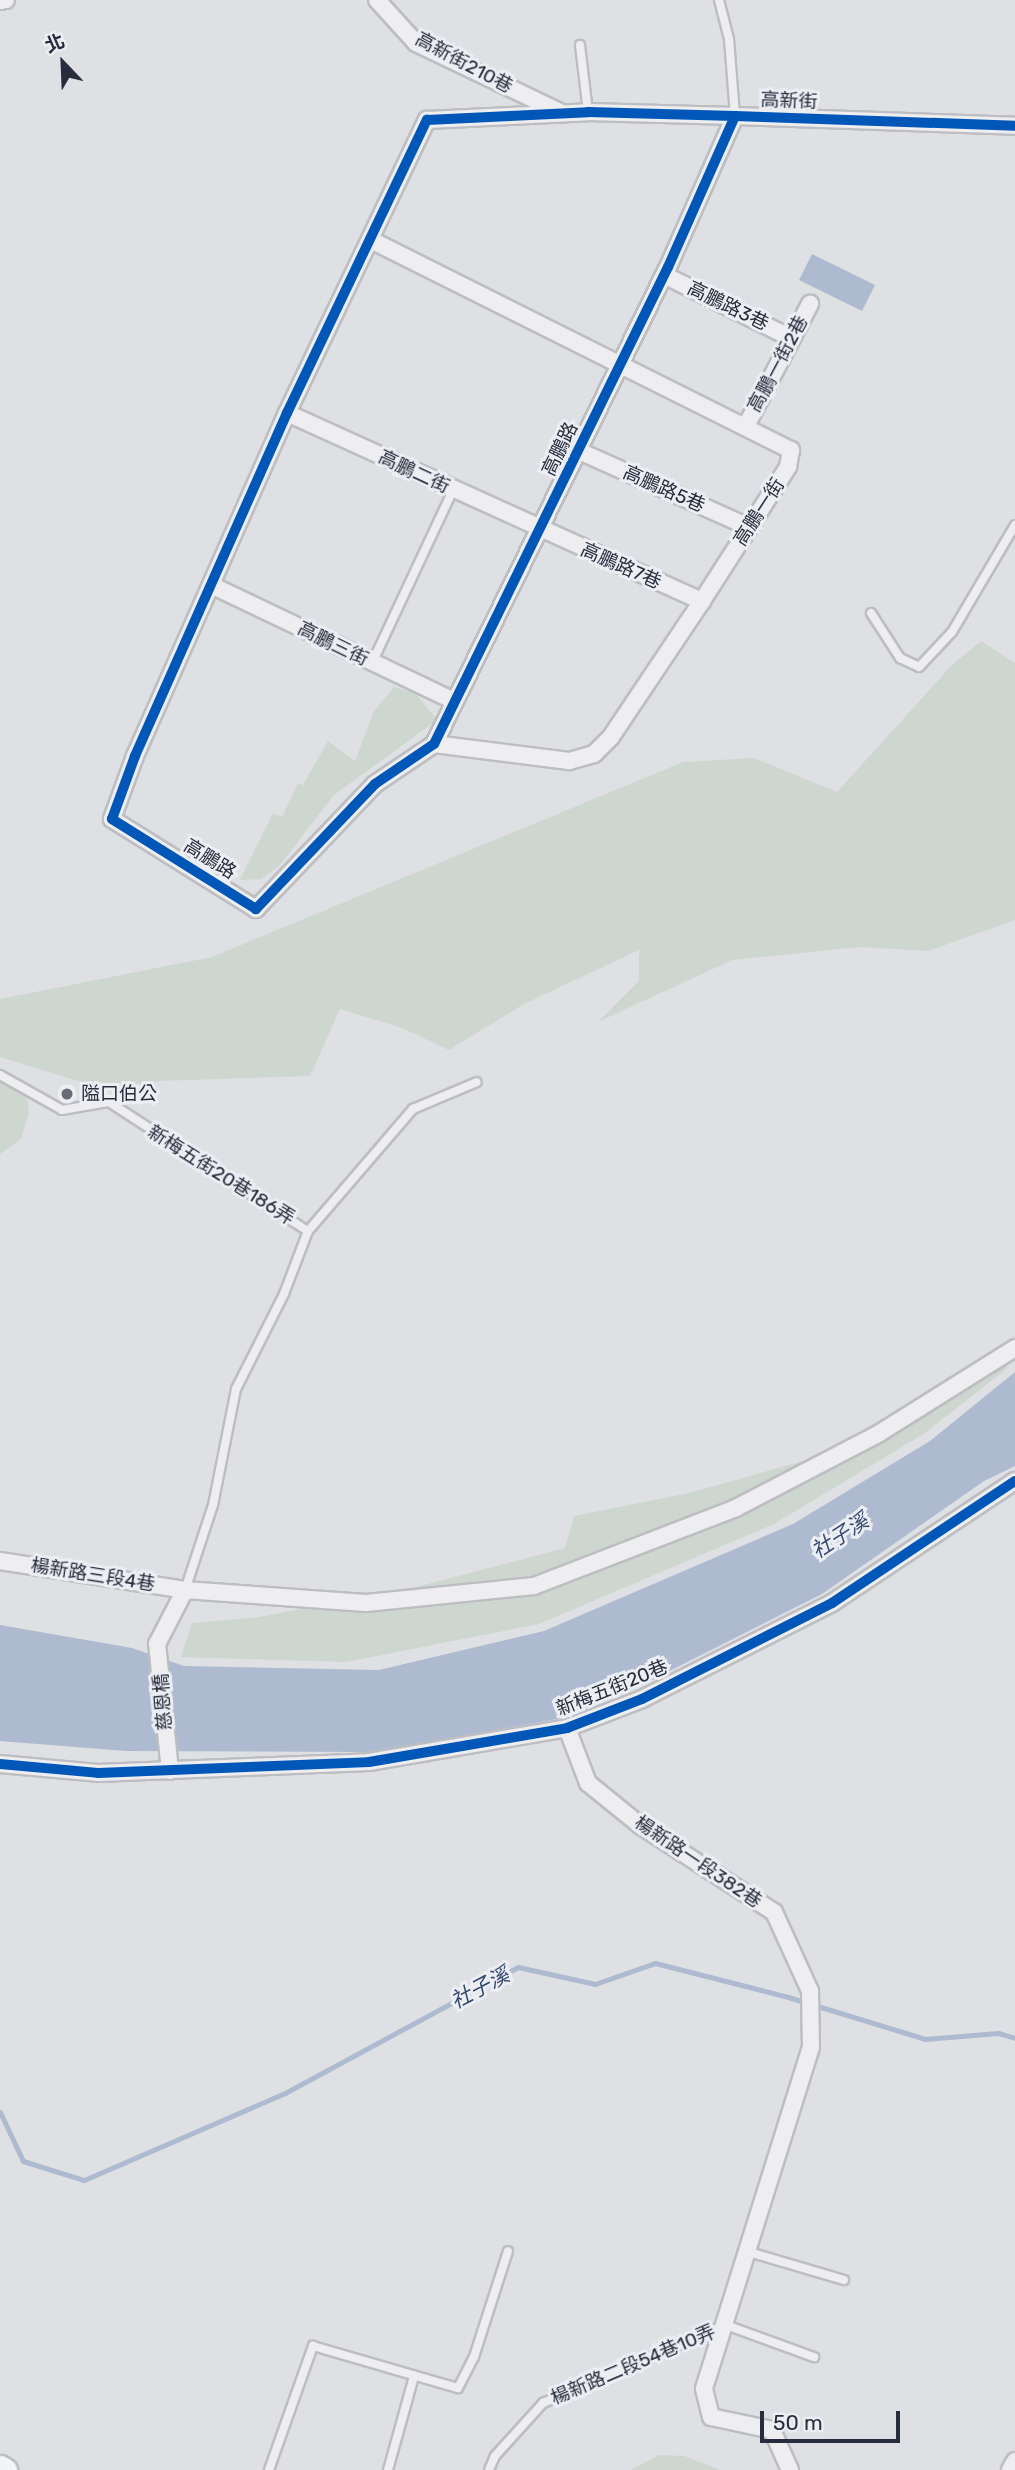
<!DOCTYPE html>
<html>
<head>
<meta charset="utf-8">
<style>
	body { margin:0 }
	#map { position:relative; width:1015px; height:2470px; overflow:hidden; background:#dee0e4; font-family:Rubik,"Noto Sans TC",sans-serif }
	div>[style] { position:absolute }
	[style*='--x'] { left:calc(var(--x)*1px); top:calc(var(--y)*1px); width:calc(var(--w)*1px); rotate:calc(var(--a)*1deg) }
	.green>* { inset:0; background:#ced7cf }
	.water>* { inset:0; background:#adbacf }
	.stream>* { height:5px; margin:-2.5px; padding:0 2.5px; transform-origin:2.5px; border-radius:2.5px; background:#adbacf }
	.roads { filter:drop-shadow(2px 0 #bdbec2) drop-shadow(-2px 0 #bdbec2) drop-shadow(0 2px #bdbec2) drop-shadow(0 -2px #bdbec2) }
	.lane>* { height:8px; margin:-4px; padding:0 4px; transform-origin:4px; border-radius:4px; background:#eeeef1 }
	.street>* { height:16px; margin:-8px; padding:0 8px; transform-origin:8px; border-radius:8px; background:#eeeef1 }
	.secondary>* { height:23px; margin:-11.5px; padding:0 11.5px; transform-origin:11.5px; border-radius:11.5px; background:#f2f4f5 }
	.cycleway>* { height:10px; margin:-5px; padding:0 5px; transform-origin:5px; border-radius:5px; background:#0057b8 }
	.dots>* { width:19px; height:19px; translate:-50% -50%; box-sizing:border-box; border:4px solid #eceef4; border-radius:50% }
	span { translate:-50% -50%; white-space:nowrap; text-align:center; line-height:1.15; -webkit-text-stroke:6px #eceef4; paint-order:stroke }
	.street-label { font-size:19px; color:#272d3c }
	.poi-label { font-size:19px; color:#272d3c }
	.left { translate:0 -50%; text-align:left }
	.water-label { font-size:21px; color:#32486e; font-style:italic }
	.north { position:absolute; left:28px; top:28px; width:70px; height:70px; -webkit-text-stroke:5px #eceef4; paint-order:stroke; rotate:337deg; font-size:19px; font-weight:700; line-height:28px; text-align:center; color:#272d3c }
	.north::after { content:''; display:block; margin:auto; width:24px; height:32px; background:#272d3c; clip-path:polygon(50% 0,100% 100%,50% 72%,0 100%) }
	.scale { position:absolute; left:760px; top:2411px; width:140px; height:32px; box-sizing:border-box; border:4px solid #272d3c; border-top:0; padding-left:9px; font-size:21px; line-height:24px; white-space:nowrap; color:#272d3c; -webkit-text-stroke:5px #eceef4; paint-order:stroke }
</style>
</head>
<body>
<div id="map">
	<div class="green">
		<i style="clip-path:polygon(981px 641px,1015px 663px,1015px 920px,928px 951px,859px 947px,732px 960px,598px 1022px,639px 981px,639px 950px,524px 1004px,449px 1050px,402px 1028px,340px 1009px,310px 1076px,159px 1081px,107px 1090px,0 1057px,0 999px,212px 957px,683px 762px,754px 758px,837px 792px,952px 665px)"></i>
		<i style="clip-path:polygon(394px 687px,415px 693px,437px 720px,334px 795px,279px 866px,261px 879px,240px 880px,273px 813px,282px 817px,298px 783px,303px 785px,328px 741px,355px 761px,374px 711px)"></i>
		<i style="clip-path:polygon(0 1083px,27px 1095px,29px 1112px,21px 1139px,0 1154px)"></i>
		<i style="clip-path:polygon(991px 1367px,1009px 1367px,925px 1433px,774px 1524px,539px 1624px,346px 1662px,181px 1657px,192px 1623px,259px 1617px,416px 1587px,565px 1548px,574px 1516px,689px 1493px,878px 1440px)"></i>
		<i style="clip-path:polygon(659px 2455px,684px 2456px,720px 2470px,631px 2470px)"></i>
	</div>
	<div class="water">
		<i style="clip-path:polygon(812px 254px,875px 285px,862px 311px,799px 280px)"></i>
		<i style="clip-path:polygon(1015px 1372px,1015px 1466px,984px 1481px,822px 1594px,634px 1689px,557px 1719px,372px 1752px,126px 1751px,0 1741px,0 1625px,132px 1648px,184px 1666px,379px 1670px,544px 1631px,793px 1524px,930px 1441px)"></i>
	</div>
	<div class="stream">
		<i style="--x:0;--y:2112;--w:54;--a:64.9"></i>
		<i style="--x:23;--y:2161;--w:64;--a:17.3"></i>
		<i style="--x:84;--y:2180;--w:219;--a:-23.4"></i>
		<i style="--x:285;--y:2093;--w:265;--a:-28.4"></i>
		<i style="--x:518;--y:1967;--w:79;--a:12.4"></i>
		<i style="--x:595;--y:1984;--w:64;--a:-19.3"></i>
		<i style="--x:655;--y:1963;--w:137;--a:14.3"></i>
		<i style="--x:788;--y:1997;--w:143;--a:17"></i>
		<i style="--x:925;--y:2039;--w:73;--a:-4.7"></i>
		<i style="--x:998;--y:2033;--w:18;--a:16"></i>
	</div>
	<div class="roads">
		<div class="lane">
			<i style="--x:719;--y:0;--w:40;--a:75.6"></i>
			<i style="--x:729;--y:39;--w:77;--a:85.5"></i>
			<i style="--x:580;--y:45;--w:67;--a:83.2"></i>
			<i style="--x:871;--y:613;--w:54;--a:57.2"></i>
			<i style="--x:900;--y:658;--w:21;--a:25"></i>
			<i style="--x:919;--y:667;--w:48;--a:-46.7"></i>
			<i style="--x:952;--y:632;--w:124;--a:-59.5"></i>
			<i style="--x:372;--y:663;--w:191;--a:-64.9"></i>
			<i style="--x:0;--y:1075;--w:71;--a:29.4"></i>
			<i style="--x:62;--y:1110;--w:48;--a:-9.7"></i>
			<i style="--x:109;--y:1102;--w:237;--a:33"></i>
			<i style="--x:308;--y:1231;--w:67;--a:110.9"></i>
			<i style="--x:284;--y:1294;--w:106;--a:116.8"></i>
			<i style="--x:236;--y:1389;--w:118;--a:101.2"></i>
			<i style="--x:213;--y:1505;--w:89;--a:108.2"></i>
			<i style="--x:308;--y:1231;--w:161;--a:-49.3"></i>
			<i style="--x:413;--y:1109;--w:69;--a:-22.9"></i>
			<i style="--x:749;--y:2252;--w:99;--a:16.4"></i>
			<i style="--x:269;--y:2470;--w:132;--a:-70.5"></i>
			<i style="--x:313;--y:2346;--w:151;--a:16.2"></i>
			<i style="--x:458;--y:2388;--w:35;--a:-63"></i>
			<i style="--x:474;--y:2357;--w:111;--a:-72.2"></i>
			<i style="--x:388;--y:2470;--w:98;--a:-74.5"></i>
			<i style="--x:489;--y:2470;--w:15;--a:-67"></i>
			<i style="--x:495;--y:2456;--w:72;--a:-47.8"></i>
			<i style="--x:543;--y:2403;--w:199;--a:-23.1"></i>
			<i style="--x:726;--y:2325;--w:94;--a:20"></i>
		</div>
		<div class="street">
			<i style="--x:377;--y:0;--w:58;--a:47.8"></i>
			<i style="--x:416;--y:43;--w:160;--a:25.6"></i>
			<i style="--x:0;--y:1;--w:6;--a:-9"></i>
			<i style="--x:735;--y:116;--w:165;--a:113.9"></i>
			<i style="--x:668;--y:267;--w:531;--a:116.13"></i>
			<i style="--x:434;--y:744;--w:71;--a:145.9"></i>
			<i style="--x:375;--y:784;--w:173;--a:133.6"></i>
			<i style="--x:256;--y:909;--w:170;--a:-148"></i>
			<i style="--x:112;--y:819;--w:67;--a:-69.9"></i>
			<i style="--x:135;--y:756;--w:375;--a:-66.1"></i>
			<i style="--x:287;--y:413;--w:325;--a:-64.5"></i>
			<i style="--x:427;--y:120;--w:161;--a:-2.8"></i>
			<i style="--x:588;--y:112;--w:147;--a:1.6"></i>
			<i style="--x:735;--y:116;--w:280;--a:2"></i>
			<i style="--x:371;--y:240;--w:470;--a:26.6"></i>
			<i style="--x:791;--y:450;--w:17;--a:100"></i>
			<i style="--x:788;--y:467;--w:159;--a:122.7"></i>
			<i style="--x:702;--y:601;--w:164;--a:123.8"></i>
			<i style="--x:611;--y:737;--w:24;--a:135"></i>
			<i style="--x:594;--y:754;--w:26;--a:164"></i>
			<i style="--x:569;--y:761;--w:136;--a:-172.8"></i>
			<i style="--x:664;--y:275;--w:142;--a:26.4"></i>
			<i style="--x:287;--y:413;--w:456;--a:24.4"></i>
			<i style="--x:747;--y:424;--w:136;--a:-62.3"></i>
			<i style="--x:579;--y:451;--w:186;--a:24.1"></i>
			<i style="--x:213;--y:586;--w:267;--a:25.5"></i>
			<i style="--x:0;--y:1561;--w:187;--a:8.9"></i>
			<i style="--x:185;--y:1590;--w:181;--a:4.1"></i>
			<i style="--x:366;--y:1603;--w:169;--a:-5.8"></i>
			<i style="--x:534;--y:1586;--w:217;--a:-21.1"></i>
			<i style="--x:736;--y:1508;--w:160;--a:-27.5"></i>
			<i style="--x:878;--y:1434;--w:162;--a:-32.1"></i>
			<i style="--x:567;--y:1728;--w:59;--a:69.1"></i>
			<i style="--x:588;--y:1783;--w:68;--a:39.1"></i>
			<i style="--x:641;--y:1826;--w:158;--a:32.9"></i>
			<i style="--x:774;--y:1912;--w:87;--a:65.5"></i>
			<i style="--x:810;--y:1991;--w:56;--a:89"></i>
			<i style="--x:811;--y:2047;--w:358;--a:107.4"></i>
			<i style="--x:704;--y:2389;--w:29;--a:76"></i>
			<i style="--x:711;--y:2417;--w:62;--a:12"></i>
			<i style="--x:772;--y:2430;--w:44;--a:65.8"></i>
			<i style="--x:0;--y:1764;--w:98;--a:5.2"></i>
			<i style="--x:98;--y:1773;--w:271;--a:-2.3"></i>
			<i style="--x:369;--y:1762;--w:201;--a:-9.7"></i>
			<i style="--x:567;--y:1728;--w:80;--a:-21.1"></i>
			<i style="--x:642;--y:1699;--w:213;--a:-26.8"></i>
			<i style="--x:832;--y:1603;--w:220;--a:-33.7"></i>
			<i style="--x:170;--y:1771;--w:128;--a:-95.8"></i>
			<i style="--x:157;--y:1644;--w:61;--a:-62.6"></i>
			<i style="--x:1010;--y:2470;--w:10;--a:-61"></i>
		</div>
		<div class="secondary">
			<i style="--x:0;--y:2467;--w:6;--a:31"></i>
		</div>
	</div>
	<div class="cycleway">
		<i style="--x:735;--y:116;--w:165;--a:113.9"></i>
		<i style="--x:668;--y:267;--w:531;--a:116.13"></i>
		<i style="--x:434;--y:744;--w:71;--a:145.9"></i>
		<i style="--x:375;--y:784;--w:173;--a:133.6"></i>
		<i style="--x:256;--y:909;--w:170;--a:-148"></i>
		<i style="--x:112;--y:819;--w:67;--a:-69.9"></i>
		<i style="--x:135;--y:756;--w:375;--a:-66.1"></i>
		<i style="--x:287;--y:413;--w:325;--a:-64.5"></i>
		<i style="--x:427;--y:120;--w:161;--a:-2.8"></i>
		<i style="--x:588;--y:112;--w:147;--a:1.6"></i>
		<i style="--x:735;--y:116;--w:280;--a:2"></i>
		<i style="--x:0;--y:1764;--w:98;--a:5.2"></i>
		<i style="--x:98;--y:1773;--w:271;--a:-2.3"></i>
		<i style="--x:369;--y:1762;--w:201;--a:-9.7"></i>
		<i style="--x:567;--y:1728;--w:80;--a:-21.1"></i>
		<i style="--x:642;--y:1699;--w:213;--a:-26.8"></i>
		<i style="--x:832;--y:1603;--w:220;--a:-33.7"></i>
	</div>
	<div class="dots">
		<i style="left:67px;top:1094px;background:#676c77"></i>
	</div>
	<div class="street-label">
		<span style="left:464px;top:63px;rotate:28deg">高新街210巷</span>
		<span style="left:789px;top:101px;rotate:2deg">高新街</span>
		<span style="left:728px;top:306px;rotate:26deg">高鵬路3巷</span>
		<span style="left:778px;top:364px;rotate:-62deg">高鵬一街2巷</span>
		<span style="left:560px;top:449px;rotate:-64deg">高鵬路</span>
		<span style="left:414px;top:472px;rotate:25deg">高鵬二街</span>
		<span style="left:664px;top:489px;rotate:24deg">高鵬路5巷</span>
		<span style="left:759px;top:512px;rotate:-57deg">高鵬一街</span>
		<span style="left:621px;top:566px;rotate:24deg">高鵬路7巷</span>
		<span style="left:333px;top:644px;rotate:26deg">高鵬三街</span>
		<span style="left:210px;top:859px;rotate:32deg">高鵬路</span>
		<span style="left:221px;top:1175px;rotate:32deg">新梅五街20巷186弄</span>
		<span style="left:93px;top:1575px;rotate:9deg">楊新路三段4巷</span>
		<span style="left:612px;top:1688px;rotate:-22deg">新梅五街20巷</span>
		<span style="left:163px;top:1702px;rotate:-95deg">慈恩橋</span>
		<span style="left:698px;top:1862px;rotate:34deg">楊新路一段382巷</span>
		<span style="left:633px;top:2365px;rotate:-23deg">楊新路二段54巷10弄</span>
	</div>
	<div class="poi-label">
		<span class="left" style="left:81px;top:1094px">隘口伯公</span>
	</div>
	<div class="water-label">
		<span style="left:840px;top:1536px;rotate:-33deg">社子溪</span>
		<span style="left:480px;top:1988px;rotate:-28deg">社子溪</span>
	</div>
	<div class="north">北</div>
	<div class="scale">50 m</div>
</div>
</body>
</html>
